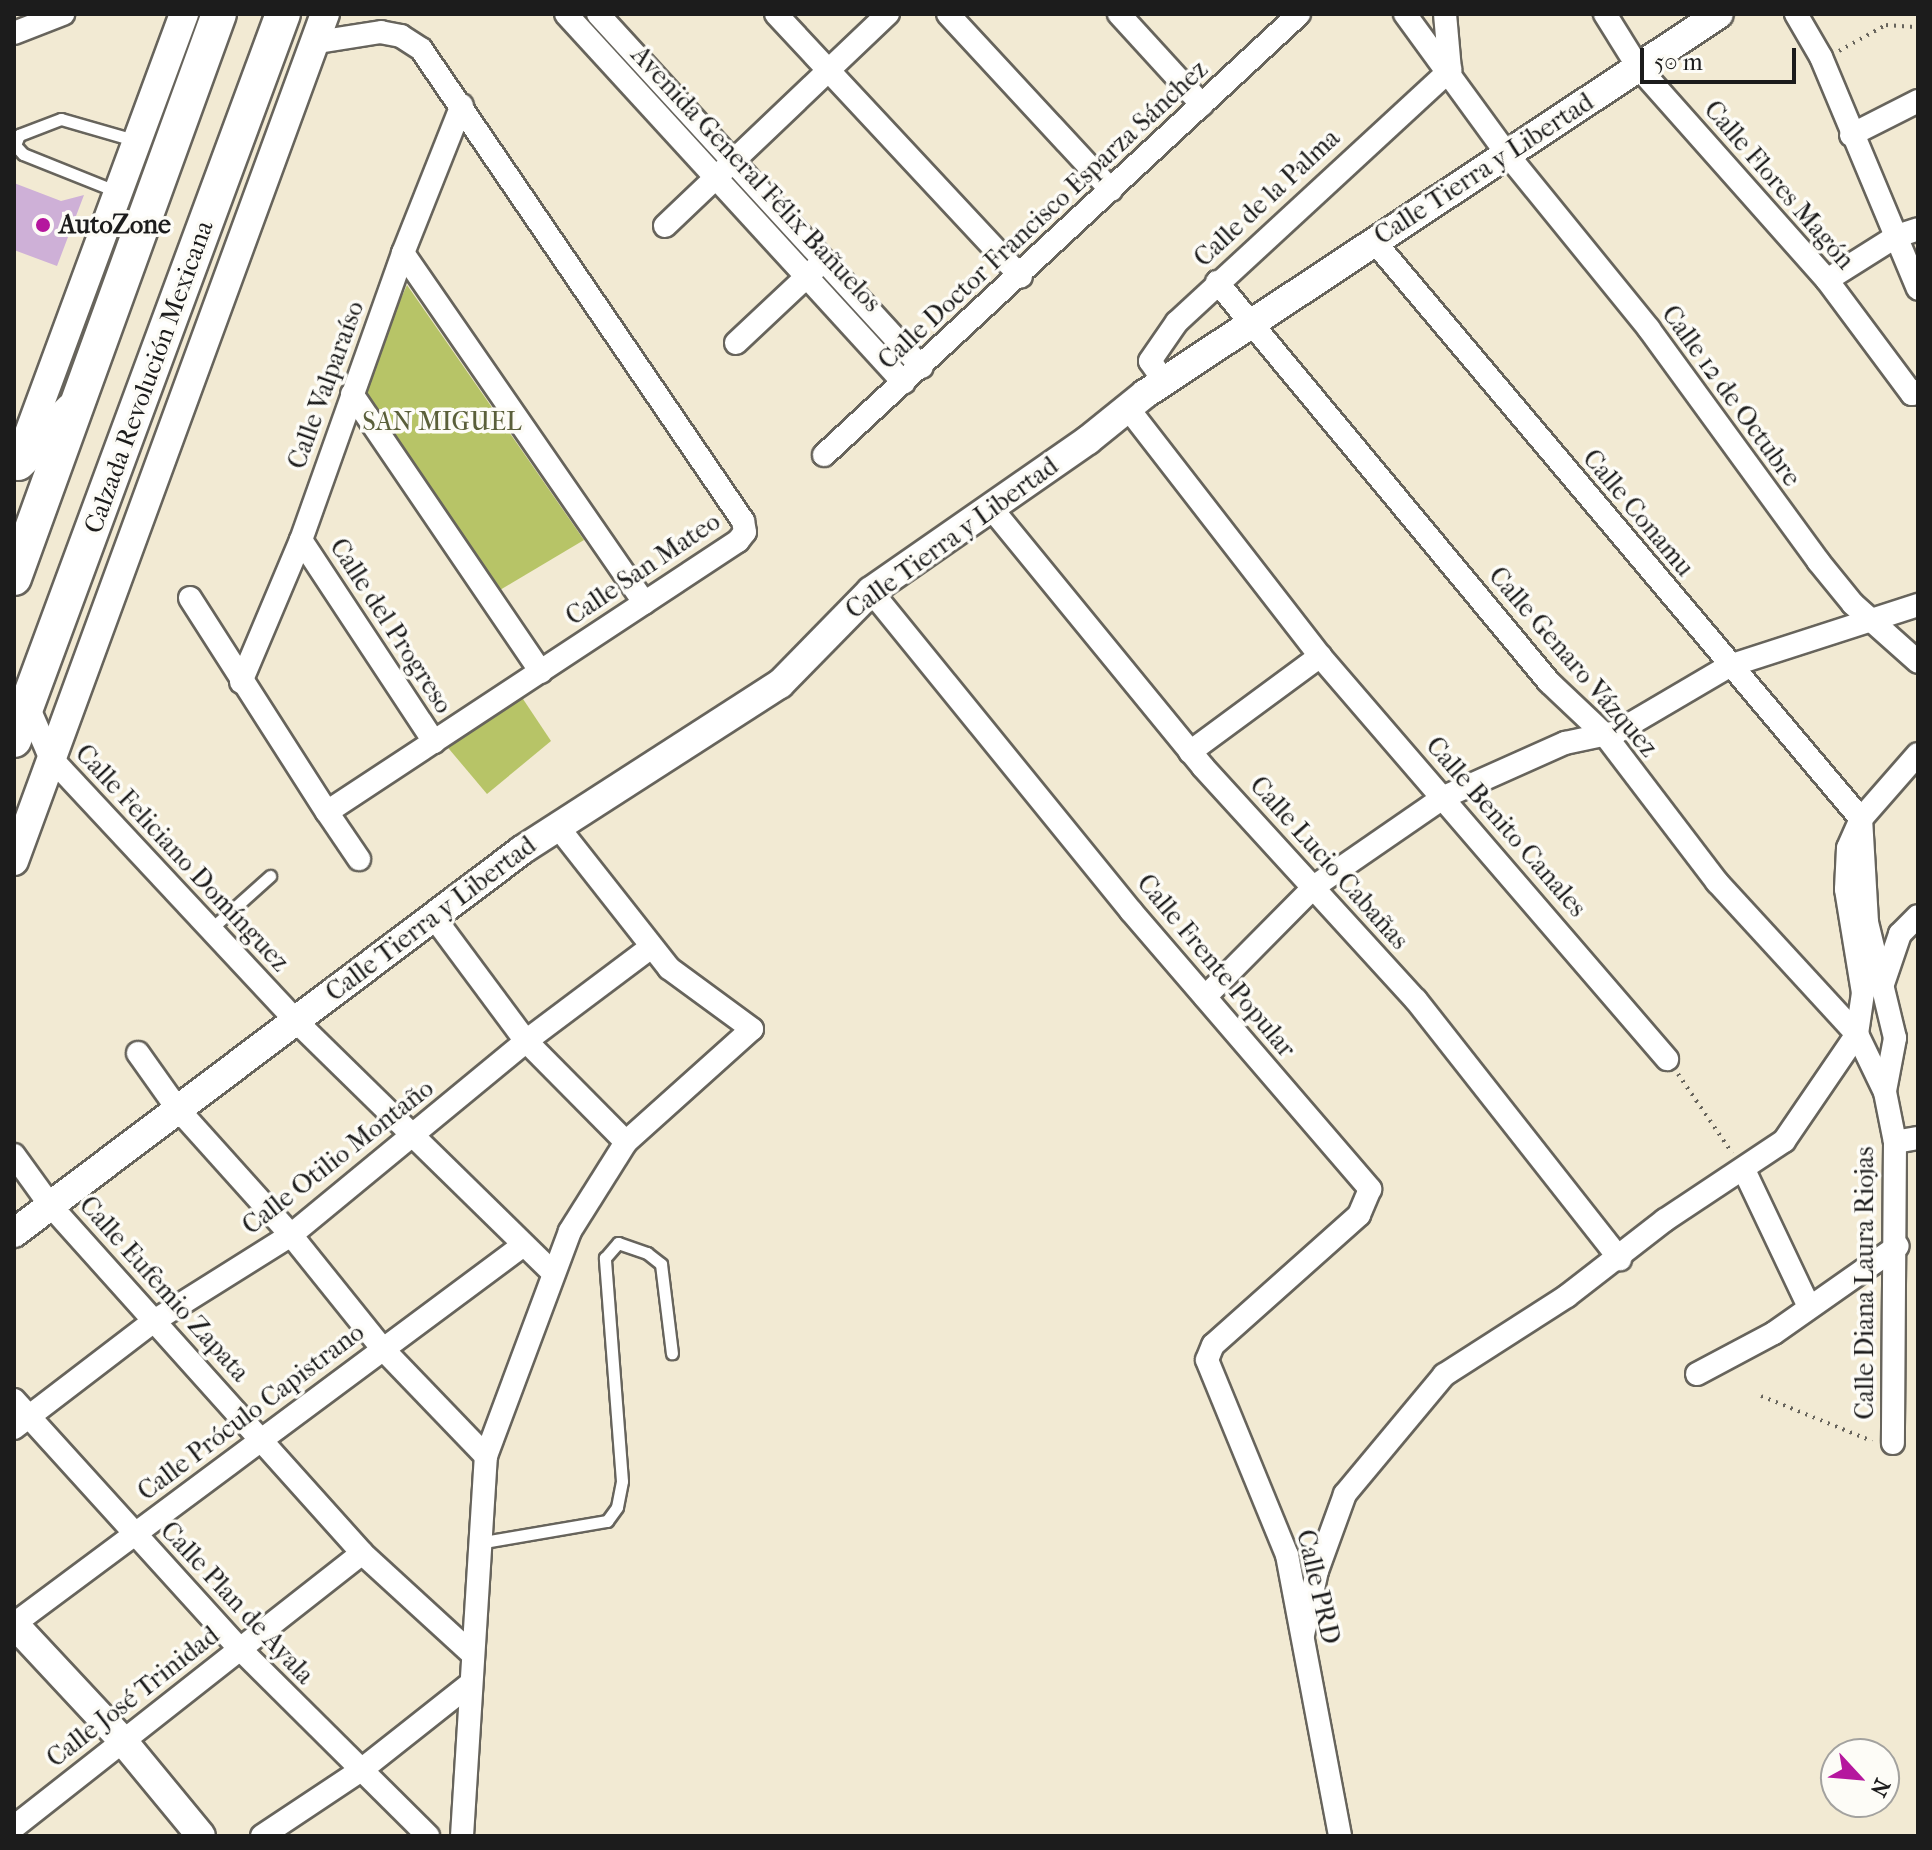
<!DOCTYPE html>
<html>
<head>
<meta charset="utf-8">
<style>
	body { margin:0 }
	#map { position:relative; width:1932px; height:1850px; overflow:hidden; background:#f2ead3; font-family:"IM FELL French Canon",serif }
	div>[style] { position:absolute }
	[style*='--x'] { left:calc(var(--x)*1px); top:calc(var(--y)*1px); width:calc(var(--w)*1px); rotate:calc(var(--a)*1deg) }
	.green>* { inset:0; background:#b7c467 }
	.building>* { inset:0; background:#ceb0d7 }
	.path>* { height:4px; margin-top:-2px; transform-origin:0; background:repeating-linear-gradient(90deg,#67645c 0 2px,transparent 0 8px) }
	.roads { filter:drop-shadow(2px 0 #67645c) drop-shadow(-2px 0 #67645c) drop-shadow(0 2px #67645c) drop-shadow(0 -2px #67645c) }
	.service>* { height:11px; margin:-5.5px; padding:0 5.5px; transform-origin:5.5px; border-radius:5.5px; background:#fff }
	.minor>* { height:22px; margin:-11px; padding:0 11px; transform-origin:11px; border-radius:11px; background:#fff }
	.tertiary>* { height:28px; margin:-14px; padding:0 14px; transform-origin:14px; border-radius:14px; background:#fff }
	.primary>* { height:34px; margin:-17px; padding:0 17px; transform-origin:17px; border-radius:17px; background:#fff }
	.dots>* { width:22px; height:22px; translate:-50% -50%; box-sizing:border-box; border:4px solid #fdfcf7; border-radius:50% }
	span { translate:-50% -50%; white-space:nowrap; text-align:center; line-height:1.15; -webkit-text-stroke:7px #fdfcf7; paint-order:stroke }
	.street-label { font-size:26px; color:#1c1c1c }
	.poi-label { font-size:26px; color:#1c1c1c; font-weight:700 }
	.left { translate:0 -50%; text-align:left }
	.park-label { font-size:26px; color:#5a5f3a }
	.frame { position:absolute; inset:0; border:16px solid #1c1c1c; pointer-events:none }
	.north { position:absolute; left:1820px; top:1738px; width:80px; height:80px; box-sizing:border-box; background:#fdfcf7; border:2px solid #a3a29f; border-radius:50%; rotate:116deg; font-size:22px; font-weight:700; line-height:32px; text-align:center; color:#1c1c1c }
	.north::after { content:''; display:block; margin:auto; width:28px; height:36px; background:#b5179e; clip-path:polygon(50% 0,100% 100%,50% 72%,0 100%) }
	.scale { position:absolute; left:1640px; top:48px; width:156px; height:36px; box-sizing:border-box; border:4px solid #1c1c1c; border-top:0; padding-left:10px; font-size:24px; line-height:28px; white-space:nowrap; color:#1c1c1c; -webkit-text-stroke:6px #fdfcf7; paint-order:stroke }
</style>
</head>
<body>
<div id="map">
	<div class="green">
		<i style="clip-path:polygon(407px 285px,584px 540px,500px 590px,360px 390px)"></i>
		<i style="clip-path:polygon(521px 696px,551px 741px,487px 794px,444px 743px)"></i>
	</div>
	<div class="building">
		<i style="clip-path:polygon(14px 183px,61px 201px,84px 195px,57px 266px,14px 250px)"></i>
	</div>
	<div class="path">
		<i style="--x:1839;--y:51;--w:54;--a:-29"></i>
		<i style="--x:1886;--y:25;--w:32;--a:4"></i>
		<i style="--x:1678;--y:1074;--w:96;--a:55.6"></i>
		<i style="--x:1761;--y:1396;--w:120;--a:22.1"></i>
	</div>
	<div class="roads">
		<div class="service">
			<i style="--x:118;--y:192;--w:102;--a:-158.2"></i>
			<i style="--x:23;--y:154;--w:12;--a:-132"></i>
			<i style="--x:15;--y:145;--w:11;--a:-68"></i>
			<i style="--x:19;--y:135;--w:45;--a:-20.9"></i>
			<i style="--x:61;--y:119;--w:79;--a:16.1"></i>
			<i style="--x:212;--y:928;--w:78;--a:-41.9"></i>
			<i style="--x:478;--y:1543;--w:131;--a:-9.7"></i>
			<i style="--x:607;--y:1521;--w:17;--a:-54"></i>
			<i style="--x:617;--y:1507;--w:26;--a:-79"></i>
			<i style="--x:622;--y:1481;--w:224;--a:-94.4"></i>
			<i style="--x:605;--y:1258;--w:20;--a:-49"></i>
			<i style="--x:618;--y:1243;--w:31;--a:19"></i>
			<i style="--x:647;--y:1253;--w:18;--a:38"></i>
			<i style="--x:661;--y:1264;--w:90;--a:83"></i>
		</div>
		<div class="minor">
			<i style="--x:566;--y:14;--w:500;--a:47.51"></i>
			<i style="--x:598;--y:14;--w:479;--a:47.5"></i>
			<i style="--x:776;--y:14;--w:359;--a:47"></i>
			<i style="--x:948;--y:14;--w:240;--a:47.2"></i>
			<i style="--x:1119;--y:14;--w:123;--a:47.6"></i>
			<i style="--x:1405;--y:14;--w:173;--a:53.9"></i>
			<i style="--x:1507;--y:154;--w:225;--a:50.9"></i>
			<i style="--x:1649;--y:329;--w:287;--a:53.9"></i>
			<i style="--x:1818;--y:561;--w:55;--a:50.9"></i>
			<i style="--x:1853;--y:604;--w:87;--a:41.7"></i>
			<i style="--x:1605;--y:14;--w:62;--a:58.1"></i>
			<i style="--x:1638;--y:67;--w:285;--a:48.4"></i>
			<i style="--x:1827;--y:280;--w:142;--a:53.3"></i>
			<i style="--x:1912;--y:394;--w:7;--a:-27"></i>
			<i style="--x:1796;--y:14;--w:50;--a:59.8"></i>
			<i style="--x:1821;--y:57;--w:251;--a:67.3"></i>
			<i style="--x:14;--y:33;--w:53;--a:-21.2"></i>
			<i style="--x:1851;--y:135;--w:75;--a:-26.9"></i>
			<i style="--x:665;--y:226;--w:308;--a:-43.6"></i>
			<i style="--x:403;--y:253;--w:425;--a:55.4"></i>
			<i style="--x:1827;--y:280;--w:83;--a:-32.2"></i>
			<i style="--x:1897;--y:236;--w:22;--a:-18"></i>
			<i style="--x:1217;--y:282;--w:520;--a:50.31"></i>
			<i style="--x:1549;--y:682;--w:77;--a:43.4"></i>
			<i style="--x:1605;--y:735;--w:185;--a:52.7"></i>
			<i style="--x:1717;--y:882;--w:207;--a:47.4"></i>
			<i style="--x:1857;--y:1034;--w:64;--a:64.2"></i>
			<i style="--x:1885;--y:1092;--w:51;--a:78.7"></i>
			<i style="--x:1895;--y:1142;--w:301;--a:90.4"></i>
			<i style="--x:736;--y:343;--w:111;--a:-43.2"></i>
			<i style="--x:1164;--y:381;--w:24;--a:-125"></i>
			<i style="--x:1150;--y:361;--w:47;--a:-55.3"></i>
			<i style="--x:1177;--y:322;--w:372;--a:-42.7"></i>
			<i style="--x:1450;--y:70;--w:56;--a:-95.1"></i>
			<i style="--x:352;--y:394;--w:336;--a:55.8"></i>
			<i style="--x:1127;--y:407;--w:315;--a:52.2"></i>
			<i style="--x:1320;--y:656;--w:532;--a:49.27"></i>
			<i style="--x:824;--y:455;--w:648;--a:-42.87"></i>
			<i style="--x:992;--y:509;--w:333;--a:50.7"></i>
			<i style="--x:1203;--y:767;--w:316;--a:47.6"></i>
			<i style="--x:1416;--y:1000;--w:330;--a:51.8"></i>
			<i style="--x:301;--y:540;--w:242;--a:56.6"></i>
			<i style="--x:871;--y:591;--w:412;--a:50.9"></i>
			<i style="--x:1131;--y:911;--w:367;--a:49.3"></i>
			<i style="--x:1370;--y:1189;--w:28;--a:113"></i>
			<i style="--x:1359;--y:1215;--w:195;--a:138.3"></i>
			<i style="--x:1213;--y:1345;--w:16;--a:112"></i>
			<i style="--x:1207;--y:1360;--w:211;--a:67.7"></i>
			<i style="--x:1287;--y:1555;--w:286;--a:79.3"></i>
			<i style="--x:190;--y:598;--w:254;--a:57.4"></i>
			<i style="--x:327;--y:812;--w:492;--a:-33.4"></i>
			<i style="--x:738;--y:541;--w:11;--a:-52"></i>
			<i style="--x:745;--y:532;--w:11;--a:-100"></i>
			<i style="--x:743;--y:521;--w:571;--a:-124.3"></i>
			<i style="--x:421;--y:49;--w:24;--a:-147"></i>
			<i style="--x:401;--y:36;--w:20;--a:-169"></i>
			<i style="--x:381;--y:32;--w:65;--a:171.1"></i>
			<i style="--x:241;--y:682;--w:154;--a:-67.1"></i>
			<i style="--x:301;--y:540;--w:305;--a:-70.4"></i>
			<i style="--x:403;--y:253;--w:159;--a:-68.3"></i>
			<i style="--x:27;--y:704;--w:58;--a:66.5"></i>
			<i style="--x:50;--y:757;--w:359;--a:47"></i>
			<i style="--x:295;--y:1020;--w:361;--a:44.4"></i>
			<i style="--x:1190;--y:752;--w:162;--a:-36.4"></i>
			<i style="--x:327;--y:812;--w:57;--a:55.8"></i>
			<i style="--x:433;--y:916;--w:156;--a:53.4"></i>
			<i style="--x:526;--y:1041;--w:142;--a:45.3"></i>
			<i style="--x:1883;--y:984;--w:53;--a:-71.2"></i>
			<i style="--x:1900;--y:934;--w:25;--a:-45"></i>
			<i style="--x:1205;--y:997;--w:156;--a:-45.3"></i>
			<i style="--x:1315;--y:886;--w:157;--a:-34.6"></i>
			<i style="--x:1444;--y:797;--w:133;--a:-24.1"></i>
			<i style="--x:1565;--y:743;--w:53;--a:-11.9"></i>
			<i style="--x:1617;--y:732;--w:130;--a:-30.5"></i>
			<i style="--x:1729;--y:666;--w:199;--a:-17.9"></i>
			<i style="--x:138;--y:1053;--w:67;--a:54.7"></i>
			<i style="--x:177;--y:1108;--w:171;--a:48.1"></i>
			<i style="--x:291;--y:1235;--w:145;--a:51.2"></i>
			<i style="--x:382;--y:1348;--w:150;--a:46.1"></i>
			<i style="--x:1885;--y:1091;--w:54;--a:-79.3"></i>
			<i style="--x:1895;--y:1038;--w:119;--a:-103.6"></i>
			<i style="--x:1867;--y:922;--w:103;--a:-93.3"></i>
			<i style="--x:1861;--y:819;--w:86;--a:-48.8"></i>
			<i style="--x:1895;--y:1142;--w:23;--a:-10"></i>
			<i style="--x:14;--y:1155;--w:62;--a:54.2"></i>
			<i style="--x:50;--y:1205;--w:467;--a:48.1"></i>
			<i style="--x:362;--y:1553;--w:147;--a:42.5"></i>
			<i style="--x:1744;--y:1170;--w:152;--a:64.6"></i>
			<i style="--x:1697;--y:1374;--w:87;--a:-28"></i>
			<i style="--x:1774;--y:1333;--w:151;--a:-35.1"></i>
			<i style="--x:14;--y:1400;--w:336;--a:47.8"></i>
			<i style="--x:240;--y:1649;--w:265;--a:44.8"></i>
			<i style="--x:14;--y:1428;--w:176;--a:-37.4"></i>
			<i style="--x:154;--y:1321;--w:162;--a:-32.1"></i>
			<i style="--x:291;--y:1235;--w:305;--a:-39.5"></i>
			<i style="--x:526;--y:1041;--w:155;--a:-36.9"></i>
			<i style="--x:14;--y:1624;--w:633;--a:-36.65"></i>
			<i style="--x:1303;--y:1635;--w:66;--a:-77.7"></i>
			<i style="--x:1317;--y:1571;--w:82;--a:-70"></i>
			<i style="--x:1345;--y:1494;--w:155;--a:-50.2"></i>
			<i style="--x:1444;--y:1375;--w:146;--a:-32.7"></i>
			<i style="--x:1567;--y:1296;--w:124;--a:-37.8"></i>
			<i style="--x:1665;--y:1220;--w:143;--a:-33.6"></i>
			<i style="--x:1784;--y:1141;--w:130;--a:-55.7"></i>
			<i style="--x:1857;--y:1034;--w:41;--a:-81.7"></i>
			<i style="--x:1863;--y:993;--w:105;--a:-99.3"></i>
			<i style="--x:1846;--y:889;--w:41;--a:-87.2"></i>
			<i style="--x:1848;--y:848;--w:32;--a:-66"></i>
			<i style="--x:1861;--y:819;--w:756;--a:-130.12"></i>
			<i style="--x:14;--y:1827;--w:443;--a:-38.2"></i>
			<i style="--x:262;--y:1836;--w:118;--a:-33.6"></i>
			<i style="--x:360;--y:1771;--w:140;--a:-38.3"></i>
			<i style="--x:462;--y:1836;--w:381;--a:-86.4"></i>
			<i style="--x:486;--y:1456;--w:240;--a:-69.5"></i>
			<i style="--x:570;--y:1231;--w:105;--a:-57.8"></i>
			<i style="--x:626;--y:1142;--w:169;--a:-41.9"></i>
			<i style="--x:752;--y:1029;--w:103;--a:-143.7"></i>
			<i style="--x:669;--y:968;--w:179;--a:-128.2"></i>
		</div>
		<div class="tertiary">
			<i style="--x:19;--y:460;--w:476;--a:-69.7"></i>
			<i style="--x:14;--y:861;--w:902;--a:-69.84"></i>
			<i style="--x:14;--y:1233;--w:636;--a:-37.01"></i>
			<i style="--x:522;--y:850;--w:307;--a:-32.8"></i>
			<i style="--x:780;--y:684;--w:130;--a:-45.6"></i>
			<i style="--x:871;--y:591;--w:264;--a:-34.8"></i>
			<i style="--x:1088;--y:440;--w:73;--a:-38.9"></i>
			<i style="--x:1145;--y:394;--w:688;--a:-33.51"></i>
			<i style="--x:14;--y:1624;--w:158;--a:47"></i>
			<i style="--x:122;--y:1740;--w:124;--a:50.5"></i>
		</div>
		<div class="primary">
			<i style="--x:18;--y:463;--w:76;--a:-44.5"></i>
			<i style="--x:14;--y:578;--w:600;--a:-70.03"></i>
			<i style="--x:14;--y:740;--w:774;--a:-69.67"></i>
		</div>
	</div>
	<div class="dots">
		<i style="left:43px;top:225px;background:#b5179e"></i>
	</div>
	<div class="street-label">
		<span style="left:1484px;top:169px;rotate:-33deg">Calle Tierra y Libertad</span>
		<span style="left:756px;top:179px;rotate:47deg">Avenida General Félix Bañuelos</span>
		<span style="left:1779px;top:185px;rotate:49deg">Calle Flores Magón</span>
		<span style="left:1267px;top:198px;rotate:-43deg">Calle de la Palma</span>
		<span style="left:1043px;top:215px;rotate:-43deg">Calle Doctor Francisco Esparza Sánchez</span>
		<span style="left:149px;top:377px;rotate:-70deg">Calzada Revolución Mexicana</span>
		<span style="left:326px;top:385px;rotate:-70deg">Calle Valparaíso</span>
		<span style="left:1731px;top:396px;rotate:54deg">Calle 12 de Octubre</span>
		<span style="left:1638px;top:513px;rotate:50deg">Calle Conamu</span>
		<span style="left:952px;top:538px;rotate:-36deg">Calle Tierra y Libertad</span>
		<span style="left:643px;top:569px;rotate:-34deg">Calle San Mateo</span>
		<span style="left:391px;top:626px;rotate:57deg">Calle del Progreso</span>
		<span style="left:1573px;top:662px;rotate:49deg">Calle Genaro Vázquez</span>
		<span style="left:1506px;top:827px;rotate:49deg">Calle Benito Canales</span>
		<span style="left:182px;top:858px;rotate:47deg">Calle Feliciano Domínguez</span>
		<span style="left:1329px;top:863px;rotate:48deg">Calle Lucio Cabañas</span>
		<span style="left:431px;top:919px;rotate:-37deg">Calle Tierra y Libertad</span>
		<span style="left:1216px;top:966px;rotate:50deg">Calle Frente Popular</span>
		<span style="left:338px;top:1157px;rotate:-38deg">Calle Otilio Montaño</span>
		<span style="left:1865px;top:1283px;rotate:-90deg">Calle Diana Laura Riojas</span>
		<span style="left:164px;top:1289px;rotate:48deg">Calle Eufemio Zapata</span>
		<span style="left:251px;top:1412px;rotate:-37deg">Calle Próculo Capistrano</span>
		<span style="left:1318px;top:1587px;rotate:77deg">Calle PRD</span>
		<span style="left:237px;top:1603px;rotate:47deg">Calle Plan de Ayala</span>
		<span style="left:133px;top:1697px;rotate:-38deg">Calle José Trinidad</span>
	</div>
	<div class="poi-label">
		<span class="left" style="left:59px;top:225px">AutoZone</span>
	</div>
	<div class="park-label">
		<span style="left:442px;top:422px">SAN MIGUEL</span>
	</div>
	<div class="frame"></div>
	<div class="north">N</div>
	<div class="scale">50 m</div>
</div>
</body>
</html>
